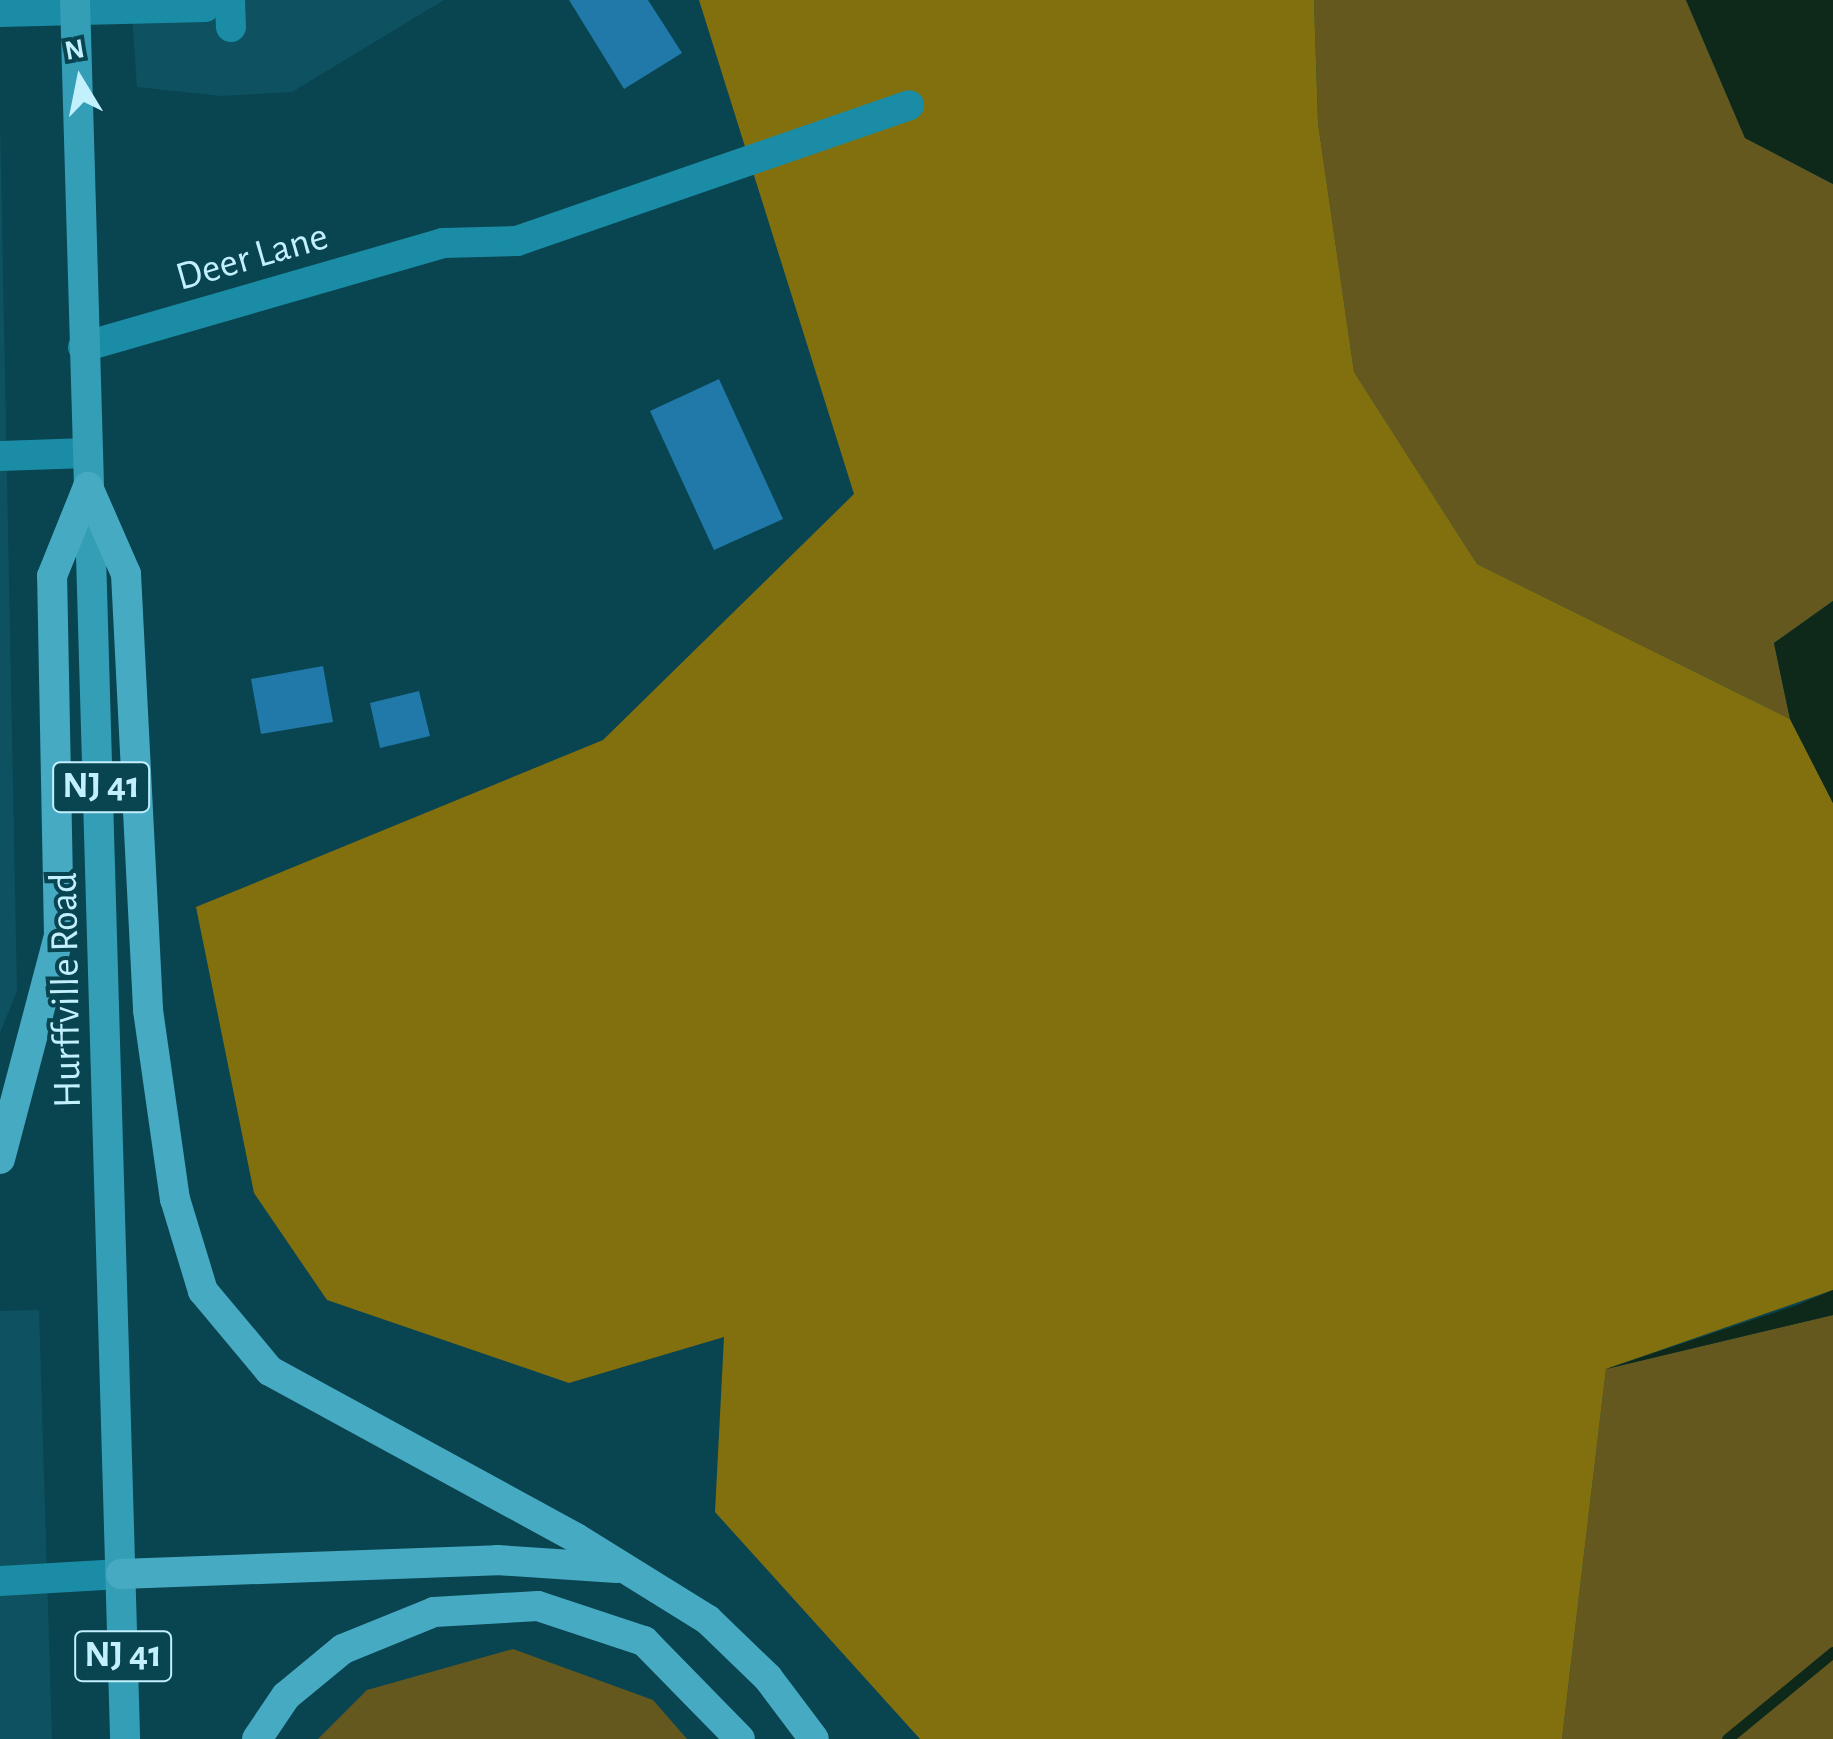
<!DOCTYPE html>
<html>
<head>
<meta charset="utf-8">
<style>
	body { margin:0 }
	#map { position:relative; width:1833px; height:1739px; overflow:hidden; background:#094451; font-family:"Alegreya Sans",sans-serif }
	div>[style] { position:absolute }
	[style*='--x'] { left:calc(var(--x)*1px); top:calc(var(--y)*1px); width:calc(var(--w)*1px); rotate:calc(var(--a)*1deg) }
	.built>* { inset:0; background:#0e5261 }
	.green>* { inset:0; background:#64581e }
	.forest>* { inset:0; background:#82700e }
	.water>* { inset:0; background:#0e291a }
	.stream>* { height:11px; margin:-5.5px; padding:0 5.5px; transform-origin:5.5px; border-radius:5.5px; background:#0e291a }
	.building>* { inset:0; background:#2079a8 }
	.minor>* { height:30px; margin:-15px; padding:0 15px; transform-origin:15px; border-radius:15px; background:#1a8ca5 }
	.major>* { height:30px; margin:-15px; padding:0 15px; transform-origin:15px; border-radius:15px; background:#359eb7 }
	.highway>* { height:30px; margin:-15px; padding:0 15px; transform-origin:15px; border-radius:15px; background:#47aac3 }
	span { translate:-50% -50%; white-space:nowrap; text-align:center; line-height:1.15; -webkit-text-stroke:8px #094451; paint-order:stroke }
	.shield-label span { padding:2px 8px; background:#094451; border:2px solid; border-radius:8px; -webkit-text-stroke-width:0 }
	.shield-label { font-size:38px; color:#c3f0fd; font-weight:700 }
	.street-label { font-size:40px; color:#c3f0fd }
	.north { position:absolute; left:30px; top:30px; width:100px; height:100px; -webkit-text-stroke:8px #094451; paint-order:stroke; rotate:350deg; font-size:28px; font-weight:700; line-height:40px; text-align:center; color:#c3f0fd }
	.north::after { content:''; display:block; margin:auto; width:35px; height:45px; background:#c3f0fd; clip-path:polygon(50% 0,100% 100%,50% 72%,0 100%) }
</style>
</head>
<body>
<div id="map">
	<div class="built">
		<i style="clip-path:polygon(131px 0,444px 0,292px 92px,221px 96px,137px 87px)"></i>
		<i style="clip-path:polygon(0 119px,17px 991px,0 1033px)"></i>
		<i style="clip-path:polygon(39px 1310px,52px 1739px,0 1739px,0 1311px)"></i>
	</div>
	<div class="green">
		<i style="clip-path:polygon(1314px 0,1686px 0,1745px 138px,1833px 184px,1833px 601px,1774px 643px,1790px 719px,1477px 564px,1354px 372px,1318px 123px)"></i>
		<i style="clip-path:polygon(1833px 1315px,1833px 1739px,1562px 1739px,1606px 1369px)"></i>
		<i style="clip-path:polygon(513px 1649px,653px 1700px,687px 1739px,318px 1739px,367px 1690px)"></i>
	</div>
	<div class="forest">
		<i style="clip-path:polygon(699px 0,1314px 0,1318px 123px,1354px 372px,1477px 564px,1790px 719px,1833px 803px,1833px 1290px,1606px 1369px,1562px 1739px,920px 1739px,715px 1512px,724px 1337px,569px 1383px,327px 1300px,254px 1193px,196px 907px,603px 740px,854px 494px)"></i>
	</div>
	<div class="water">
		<i style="clip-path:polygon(1686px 0,1833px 0,1833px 184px,1745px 138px)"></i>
		<i style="clip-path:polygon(1833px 601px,1833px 803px,1790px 719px,1774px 643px)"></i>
		<i style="clip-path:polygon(1833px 1290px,1833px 1315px,1606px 1369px,1797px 1305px)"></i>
	</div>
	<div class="stream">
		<i style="--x:1727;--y:1739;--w:137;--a:-39.4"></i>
	</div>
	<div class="building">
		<i style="clip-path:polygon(569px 0,648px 0,682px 53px,624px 89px)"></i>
		<i style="clip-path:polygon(719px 379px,783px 519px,714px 550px,650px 411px)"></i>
		<i style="clip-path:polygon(323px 666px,333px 722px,261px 734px,251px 679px)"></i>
		<i style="clip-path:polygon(419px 691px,430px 736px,380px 748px,370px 703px)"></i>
	</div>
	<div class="minor">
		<i style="--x:230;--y:0;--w:27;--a:88"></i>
		<i style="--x:0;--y:12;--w:205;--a:-1.4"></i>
		<i style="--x:205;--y:7;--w:7;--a:-90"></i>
		<i style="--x:83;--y:347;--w:375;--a:-16.1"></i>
		<i style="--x:443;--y:243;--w:74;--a:-1.5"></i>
		<i style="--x:517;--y:241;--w:415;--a:-19.1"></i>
		<i style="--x:0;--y:456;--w:87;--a:-2"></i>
		<i style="--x:0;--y:1581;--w:121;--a:-3.3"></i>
	</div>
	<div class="major">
		<i style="--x:75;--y:0;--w:1740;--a:88.35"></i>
	</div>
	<div class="highway">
		<i style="--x:88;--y:487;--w:95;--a:66.4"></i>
		<i style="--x:126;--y:574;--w:437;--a:87.1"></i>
		<i style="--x:148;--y:1010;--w:191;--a:81.9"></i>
		<i style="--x:175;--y:1199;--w:96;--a:73.1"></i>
		<i style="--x:203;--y:1291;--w:104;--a:50.1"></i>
		<i style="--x:270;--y:1371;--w:349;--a:28.6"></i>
		<i style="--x:576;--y:1538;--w:155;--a:31.8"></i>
		<i style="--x:708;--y:1620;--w:83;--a:44"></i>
		<i style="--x:768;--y:1678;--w:76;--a:53"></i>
		<i style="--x:0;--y:1159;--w:231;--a:-75.2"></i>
		<i style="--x:59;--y:936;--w:360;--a:-91.1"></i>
		<i style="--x:52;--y:576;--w:96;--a:-68"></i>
		<i style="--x:121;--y:1574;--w:376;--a:-2.1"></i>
		<i style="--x:497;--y:1560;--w:120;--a:3.8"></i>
		<i style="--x:257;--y:1739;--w:52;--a:-56"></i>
		<i style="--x:286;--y:1696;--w:74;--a:-39.5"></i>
		<i style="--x:343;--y:1649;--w:98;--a:-22.1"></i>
		<i style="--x:434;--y:1612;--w:104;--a:-3.3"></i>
		<i style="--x:538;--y:1606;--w:112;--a:18.3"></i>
		<i style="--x:644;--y:1641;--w:137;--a:45.6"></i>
	</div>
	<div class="shield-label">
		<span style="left:101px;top:787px">NJ 41</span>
		<span style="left:123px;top:1656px">NJ 41</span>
	</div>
	<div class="street-label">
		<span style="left:252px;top:257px;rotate:-16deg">Deer Lane</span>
		<span style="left:66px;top:990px;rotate:-91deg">Hurffville Road</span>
	</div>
	<div class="north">N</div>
</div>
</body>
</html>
